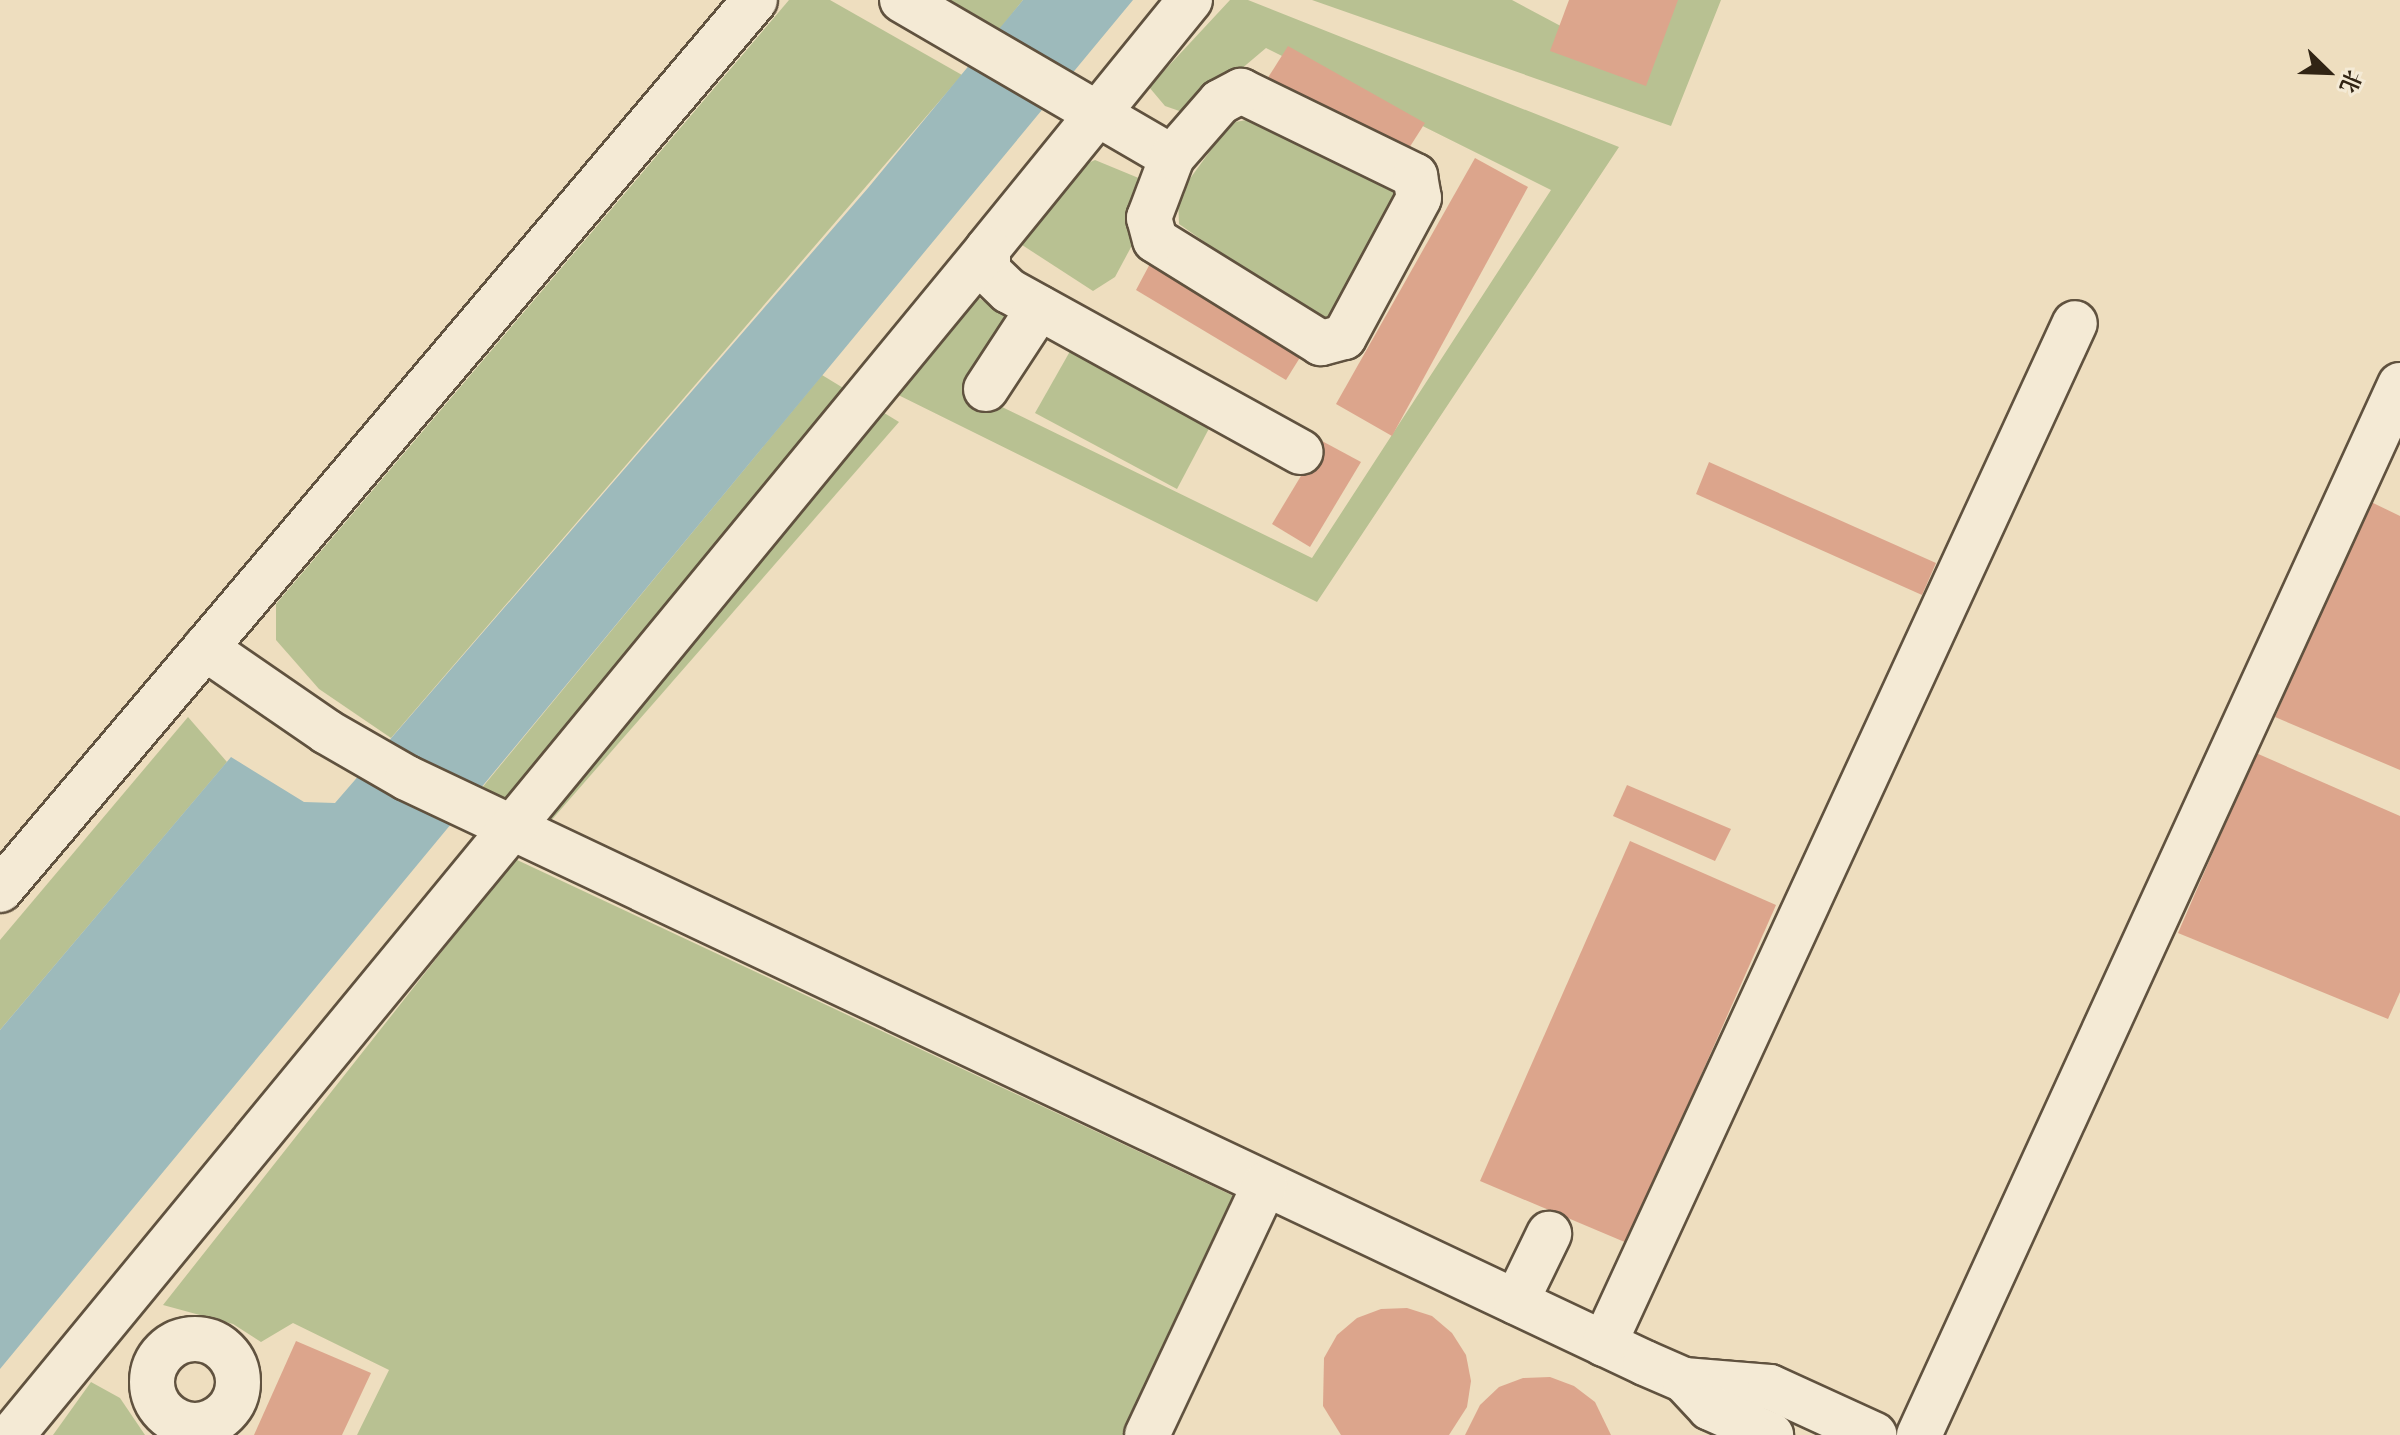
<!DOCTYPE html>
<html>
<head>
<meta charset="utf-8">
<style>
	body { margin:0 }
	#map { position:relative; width:2400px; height:1435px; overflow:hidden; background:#eedebf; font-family:"EB Garamond","Noto Serif SC",serif }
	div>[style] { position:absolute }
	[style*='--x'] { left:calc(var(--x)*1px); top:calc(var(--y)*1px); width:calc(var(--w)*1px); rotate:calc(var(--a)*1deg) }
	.green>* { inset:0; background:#b8c192 }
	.water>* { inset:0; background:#9dbabb }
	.building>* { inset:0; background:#dca58c }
	.roads { filter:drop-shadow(2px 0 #60523f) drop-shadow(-2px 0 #60523f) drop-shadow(0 2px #60523f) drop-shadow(0 -2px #60523f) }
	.minor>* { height:44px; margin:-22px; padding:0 22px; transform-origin:22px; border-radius:22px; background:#f4ead5 }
	.minor>.ring { margin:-22px; padding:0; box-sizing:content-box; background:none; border:44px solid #f4ead5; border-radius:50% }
	span { translate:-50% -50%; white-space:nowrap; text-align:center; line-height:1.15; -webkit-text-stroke:6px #f4ead5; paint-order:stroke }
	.north { position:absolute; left:2288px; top:32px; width:80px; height:80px; -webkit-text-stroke:6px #f4ead5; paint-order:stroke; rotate:113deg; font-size:22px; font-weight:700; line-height:32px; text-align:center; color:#312414 }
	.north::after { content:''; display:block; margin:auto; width:28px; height:36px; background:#312414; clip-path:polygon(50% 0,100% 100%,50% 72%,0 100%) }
</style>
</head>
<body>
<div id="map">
	<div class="green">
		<i style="clip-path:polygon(789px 0,830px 0,962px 75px,391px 738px,319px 689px,276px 640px,276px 604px)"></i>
		<i style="clip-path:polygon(950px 0,1023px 0,1000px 29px)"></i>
		<i style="clip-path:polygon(1230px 0,1248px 0,1619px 147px,1317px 602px,874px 383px,957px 283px,1008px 318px,963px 388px,1312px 558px,1551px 190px,1266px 48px,1188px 114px,1165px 106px,1149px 87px)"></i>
		<i style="clip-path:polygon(1312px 0,1512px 0,1634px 65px,1662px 0,1721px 0,1671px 126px)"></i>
		<i style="clip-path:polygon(1258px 118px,1398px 191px,1329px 318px,1312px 317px,1179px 224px,1178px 195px,1213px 147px,1235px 122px)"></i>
		<i style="clip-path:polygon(1095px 160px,1141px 179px,1137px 236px,1115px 277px,1093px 291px,1019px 243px,1066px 173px)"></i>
		<i style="clip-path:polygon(1073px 346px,1213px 421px,1177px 489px,1035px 413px)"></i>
		<i style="clip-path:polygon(822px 375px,899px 422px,549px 823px,481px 789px)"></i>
		<i style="clip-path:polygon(188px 717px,227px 762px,0 1030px,0 940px)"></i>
		<i style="clip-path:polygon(515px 859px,1242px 1200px,1132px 1435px,357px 1435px,389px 1370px,293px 1323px,261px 1342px,233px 1324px,163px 1305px)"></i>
		<i style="clip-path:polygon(91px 1382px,120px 1398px,145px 1435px,53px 1435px)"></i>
	</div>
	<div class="water">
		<i style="clip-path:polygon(1023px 0,1133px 0,0 1369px,0 1030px,231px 757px,304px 802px,335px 803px,868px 188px)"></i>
	</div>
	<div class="building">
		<i style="clip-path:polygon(1569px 0,1678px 0,1646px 86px,1550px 51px)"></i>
		<i style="clip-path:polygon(1288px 46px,1425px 123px,1404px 156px,1264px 84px)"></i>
		<i style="clip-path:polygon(1475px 158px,1528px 187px,1392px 436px,1336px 404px)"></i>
		<i style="clip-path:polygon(1152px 260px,1304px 351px,1286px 380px,1136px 290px)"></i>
		<i style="clip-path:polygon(1322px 441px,1361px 462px,1310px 547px,1272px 524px)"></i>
		<i style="clip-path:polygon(1709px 462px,1936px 563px,1922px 595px,1696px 494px)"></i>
		<i style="clip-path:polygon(2369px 501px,2400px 516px,2400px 770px,2275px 717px)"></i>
		<i style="clip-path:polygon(2256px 753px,2400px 816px,2400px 992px,2388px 1019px,2178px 933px)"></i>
		<i style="clip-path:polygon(1627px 785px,1731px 829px,1715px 861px,1613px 816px)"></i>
		<i style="clip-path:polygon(1630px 841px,1776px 905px,1627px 1243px,1480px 1181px)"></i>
		<i style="clip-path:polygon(1407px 1308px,1432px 1316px,1452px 1333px,1466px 1355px,1471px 1381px,1467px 1407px,1449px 1435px,1341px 1435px,1323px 1406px,1324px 1358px,1337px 1335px,1357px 1318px,1381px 1309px)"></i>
		<i style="clip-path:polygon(296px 1341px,371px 1373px,342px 1435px,254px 1435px)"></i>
		<i style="clip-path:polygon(1550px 1377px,1574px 1386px,1595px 1402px,1611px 1435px,1465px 1435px,1480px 1405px,1499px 1387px,1523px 1378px)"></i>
	</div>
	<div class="roads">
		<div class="minor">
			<i style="--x:902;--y:0;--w:312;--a:30.2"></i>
			<i style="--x:1190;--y:0;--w:321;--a:129.1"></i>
			<i style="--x:988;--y:249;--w:22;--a:90"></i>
			<i style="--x:988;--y:271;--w:29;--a:44"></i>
			<i style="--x:1009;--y:291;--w:333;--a:28.9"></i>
			<i style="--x:1241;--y:91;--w:194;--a:26"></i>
			<i style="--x:1415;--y:176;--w:22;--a:80"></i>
			<i style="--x:1419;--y:198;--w:158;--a:118.3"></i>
			<i style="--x:1344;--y:337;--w:24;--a:165"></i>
			<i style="--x:1321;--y:343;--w:195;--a:-148.2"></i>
			<i style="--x:1155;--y:240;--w:23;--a:-105"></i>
			<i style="--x:1149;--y:218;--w:65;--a:-69.3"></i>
			<i style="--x:1172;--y:157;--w:73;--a:-48.9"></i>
			<i style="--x:1220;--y:102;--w:24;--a:-28"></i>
			<i style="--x:986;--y:389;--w:97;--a:-56.8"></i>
			<i style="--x:205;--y:648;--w:148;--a:34.5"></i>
			<i style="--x:327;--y:732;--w:92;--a:29.9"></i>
			<i style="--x:407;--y:778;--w:1369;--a:25.29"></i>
			<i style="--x:1645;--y:1363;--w:43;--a:23.6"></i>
			<i style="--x:1684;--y:1380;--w:86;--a:4.7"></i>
			<i style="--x:1770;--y:1387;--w:115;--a:24.6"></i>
			<i style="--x:0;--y:890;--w:1167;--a:-49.69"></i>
			<i style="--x:1516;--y:1302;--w:76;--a:-64.1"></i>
			<i class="ring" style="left:152px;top:1339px;width:42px;height:42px"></i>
			<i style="--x:1604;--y:1344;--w:1124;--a:-65.24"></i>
			<i style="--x:1684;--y:1380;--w:38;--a:47"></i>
			<i style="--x:1710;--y:1408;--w:67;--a:23.9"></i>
			<i style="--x:12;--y:1435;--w:1536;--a:-50.55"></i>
			<i style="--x:1147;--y:1435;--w:277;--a:-64.8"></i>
			<i style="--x:1919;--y:1435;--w:1155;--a:-65.39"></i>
		</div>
	</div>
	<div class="north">北</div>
</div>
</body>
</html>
